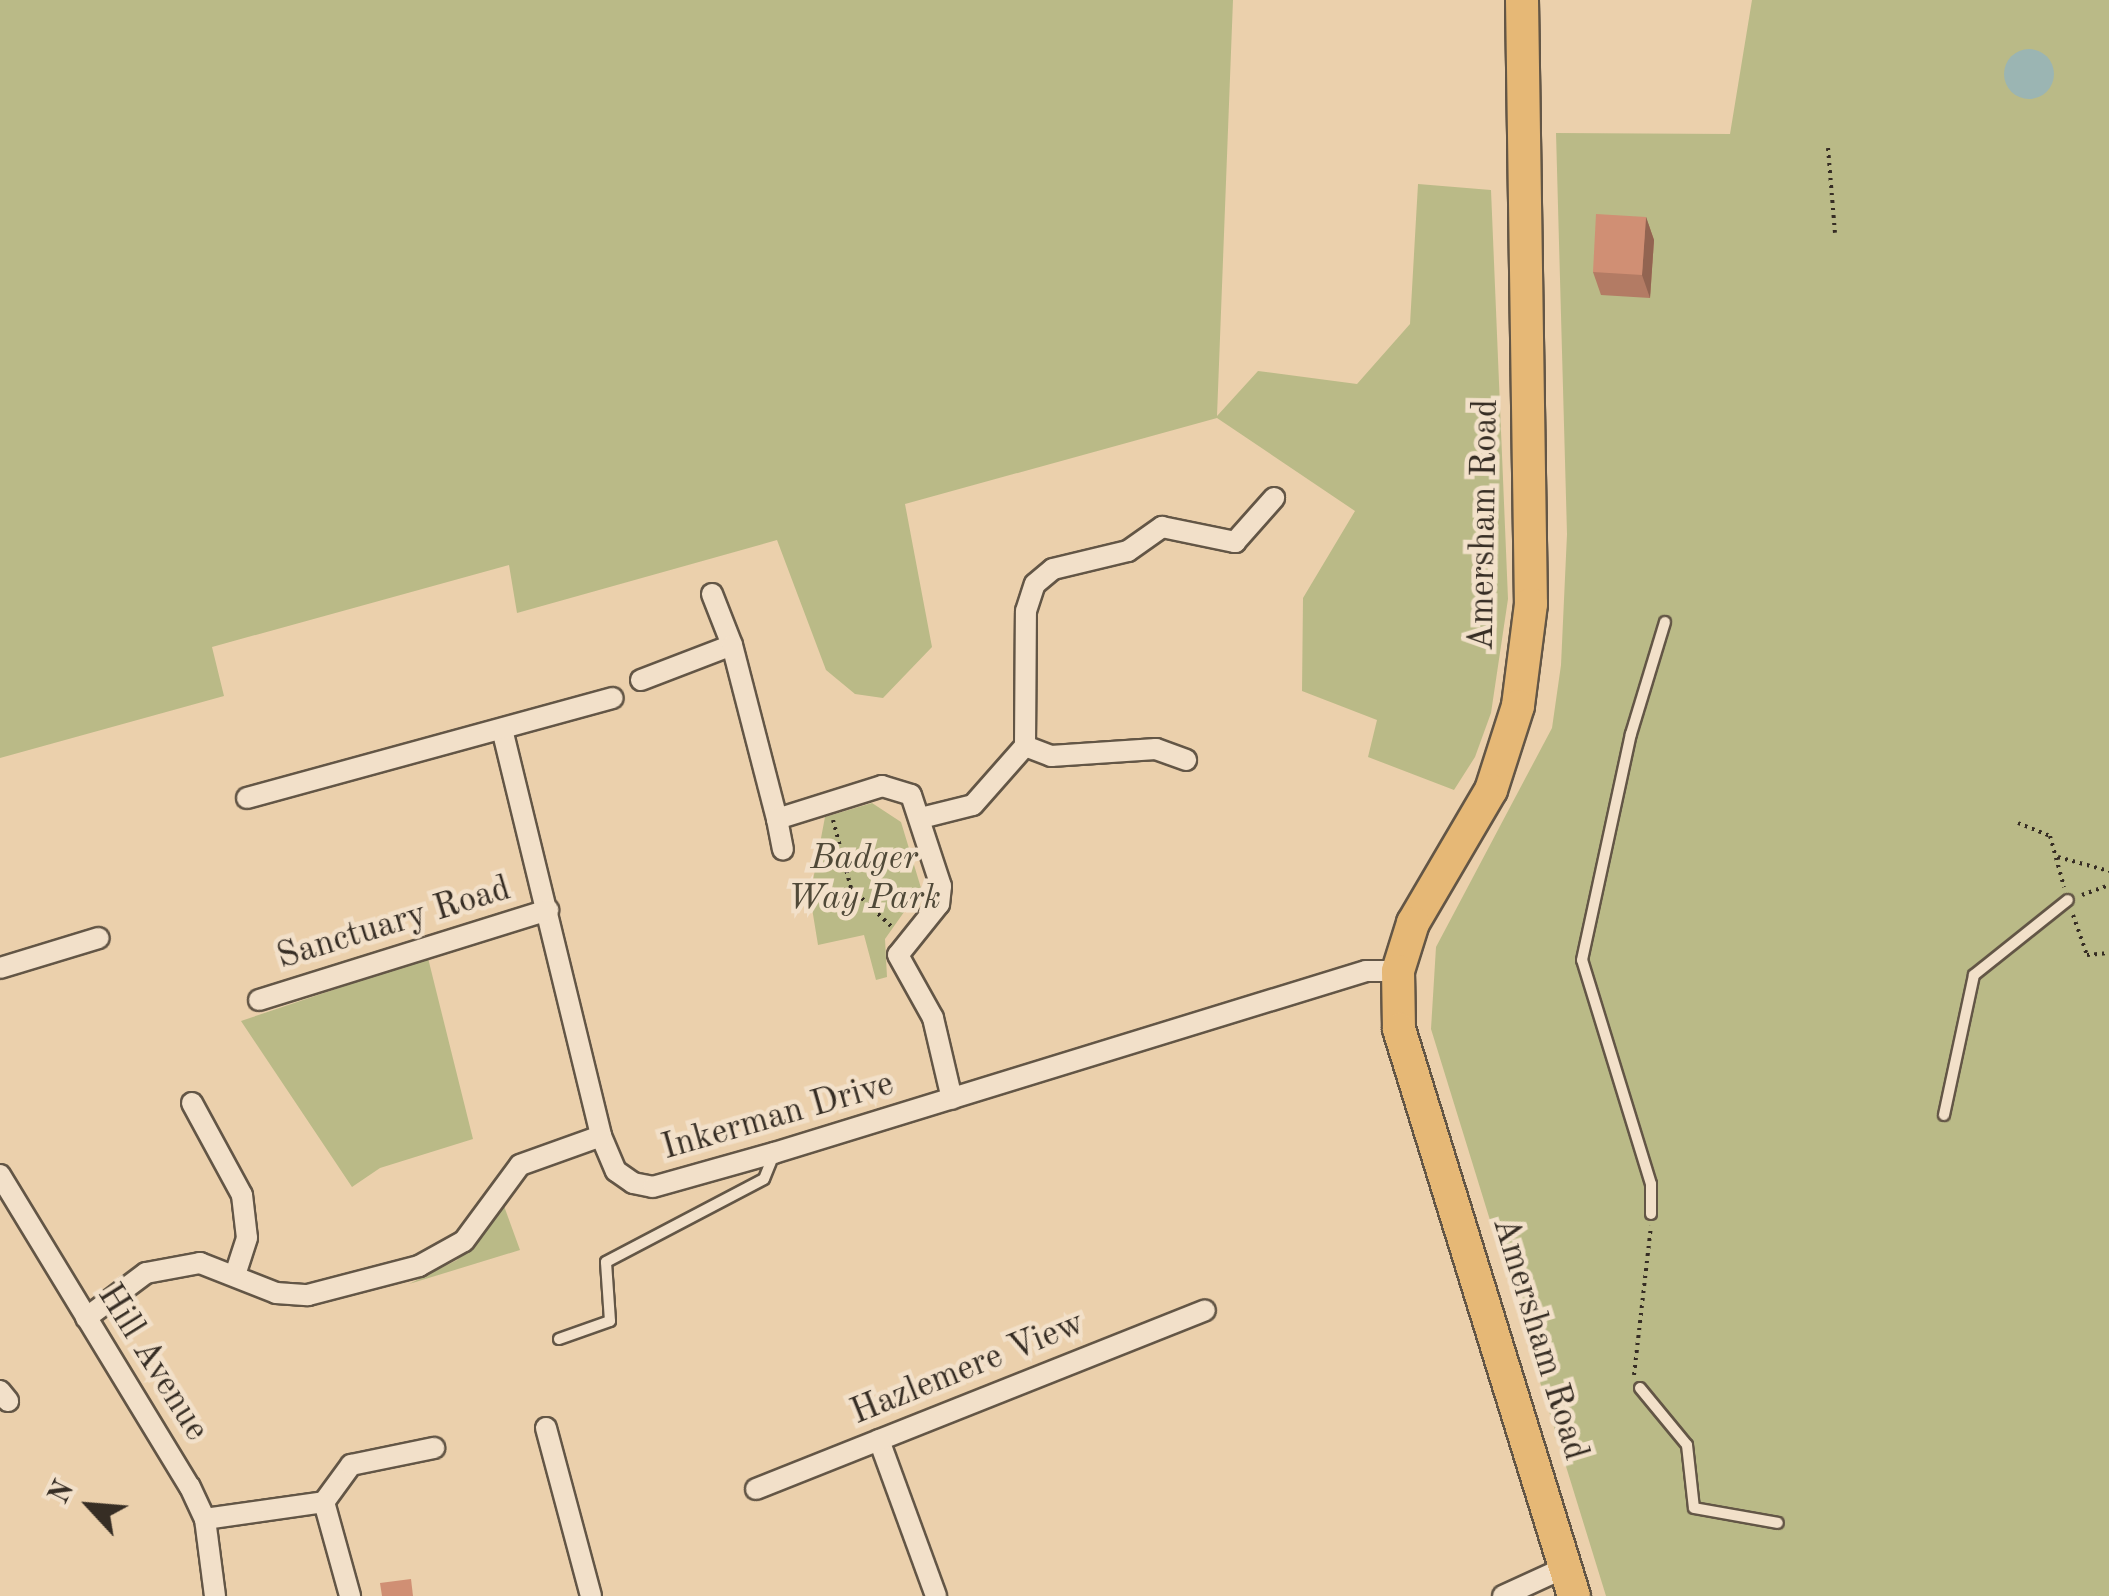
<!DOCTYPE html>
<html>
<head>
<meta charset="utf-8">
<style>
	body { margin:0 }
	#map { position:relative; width:2109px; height:1596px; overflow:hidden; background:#ebd0ac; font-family:"Old Standard TT",serif }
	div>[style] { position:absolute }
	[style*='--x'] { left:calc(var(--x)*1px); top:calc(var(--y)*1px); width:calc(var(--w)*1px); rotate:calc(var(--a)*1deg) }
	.green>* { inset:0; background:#baba87 }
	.water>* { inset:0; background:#9bb5b3 }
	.round { border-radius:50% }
	.path>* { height:4px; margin-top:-2px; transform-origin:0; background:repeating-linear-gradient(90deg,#362d24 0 2.5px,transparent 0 7.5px) }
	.roads { filter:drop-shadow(2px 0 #635646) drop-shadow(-2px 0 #635646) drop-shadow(0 2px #635646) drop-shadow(0 -2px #635646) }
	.service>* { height:10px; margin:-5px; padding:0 5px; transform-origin:5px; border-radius:5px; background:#f2e0c9 }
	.minor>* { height:20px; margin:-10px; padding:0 10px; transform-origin:10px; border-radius:10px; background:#f2e0c9 }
	.primary>* { height:32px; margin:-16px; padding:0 16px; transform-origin:16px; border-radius:16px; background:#e6b876 }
	.wall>* { inset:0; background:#b37b64 }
	.shaded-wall>* { inset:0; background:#926451 }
	.building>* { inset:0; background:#d08f74 }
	span { translate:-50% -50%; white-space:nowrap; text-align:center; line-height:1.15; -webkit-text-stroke:9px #f2e0c9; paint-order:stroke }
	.street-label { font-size:35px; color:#362d24 }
	.park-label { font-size:35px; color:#504938; font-style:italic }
	.north { position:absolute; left:40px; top:1456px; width:100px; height:100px; -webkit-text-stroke:8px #f2e0c9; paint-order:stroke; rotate:296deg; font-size:28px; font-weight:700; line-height:40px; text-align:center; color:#362d24 }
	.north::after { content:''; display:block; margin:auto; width:35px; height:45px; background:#362d24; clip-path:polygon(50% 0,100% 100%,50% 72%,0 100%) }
</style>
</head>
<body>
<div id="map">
	<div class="green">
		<i style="clip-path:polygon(0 0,1233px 0,1217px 416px,1258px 371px,1357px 384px,1410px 324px,1418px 184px,1491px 190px,1508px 599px,1491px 713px,1475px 757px,1454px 790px,1368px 757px,1377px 720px,1302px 691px,1303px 598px,1355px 511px,1217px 418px,905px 504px,932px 647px,883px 698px,855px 694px,826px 670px,777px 540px,517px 613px,509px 565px,212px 647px,224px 696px,0 758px)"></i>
		<i style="clip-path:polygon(1752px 0,2109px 0,2109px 1596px,1606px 1596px,1431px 1029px,1436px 947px,1552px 728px,1561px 665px,1567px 534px,1556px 133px,1730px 134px)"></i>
		<i style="clip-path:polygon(872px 803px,901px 822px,921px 888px,885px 939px,887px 977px,876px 980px,864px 935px,818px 945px,810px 896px,825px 817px)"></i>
		<i style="clip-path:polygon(428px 958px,473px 1139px,380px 1168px,352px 1187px,241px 1021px)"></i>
		<i style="clip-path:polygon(504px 1206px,520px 1250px,409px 1284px,457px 1260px)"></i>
	</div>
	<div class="water">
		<i class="round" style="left:2004px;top:49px;width:50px;height:50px"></i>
	</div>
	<div class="path">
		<i style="--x:1828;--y:148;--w:85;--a:85.3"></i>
		<i style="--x:833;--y:820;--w:70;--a:75.2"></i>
		<i style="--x:851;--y:888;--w:58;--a:43.6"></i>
		<i style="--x:2018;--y:823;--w:35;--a:22"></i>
		<i style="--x:2050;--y:836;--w:53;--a:74.6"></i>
		<i style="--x:2058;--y:857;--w:53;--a:15.4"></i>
		<i style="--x:2082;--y:895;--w:29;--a:-20"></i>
		<i style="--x:2073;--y:915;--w:42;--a:70.7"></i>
		<i style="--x:2087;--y:955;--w:22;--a:-5"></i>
		<i style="--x:1634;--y:1375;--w:150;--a:-83.5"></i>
	</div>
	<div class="roads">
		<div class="service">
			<i style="--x:1944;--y:1115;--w:143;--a:-77.9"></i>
			<i style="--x:1974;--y:975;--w:120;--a:-38.6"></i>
			<i style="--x:1651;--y:1214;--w:30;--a:-90"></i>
			<i style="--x:1651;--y:1184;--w:234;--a:-107.1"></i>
			<i style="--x:1582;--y:960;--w:231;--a:-77.8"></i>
			<i style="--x:1631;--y:734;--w:117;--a:-73.1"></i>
			<i style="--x:559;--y:1339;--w:54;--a:-19.4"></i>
			<i style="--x:610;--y:1321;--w:59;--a:-93.9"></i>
			<i style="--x:606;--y:1262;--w:178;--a:-27.7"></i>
			<i style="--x:764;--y:1179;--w:27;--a:-68"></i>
			<i style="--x:1640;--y:1388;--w:74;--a:50.5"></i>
			<i style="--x:1687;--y:1445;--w:63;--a:83.7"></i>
			<i style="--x:1694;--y:1508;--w:85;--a:10.1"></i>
		</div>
		<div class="minor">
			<i style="--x:712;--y:594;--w:55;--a:68.6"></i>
			<i style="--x:641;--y:680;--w:97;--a:-21"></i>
			<i style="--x:732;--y:645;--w:180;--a:75.5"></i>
			<i style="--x:777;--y:819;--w:110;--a:-17.4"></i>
			<i style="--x:882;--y:786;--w:30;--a:17"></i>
			<i style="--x:911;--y:795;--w:96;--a:71.8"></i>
			<i style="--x:941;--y:886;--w:18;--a:96"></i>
			<i style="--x:939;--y:904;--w:65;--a:128.8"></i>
			<i style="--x:898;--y:955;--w:72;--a:60.9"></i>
			<i style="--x:933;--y:1018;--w:83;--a:76.8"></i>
			<i style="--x:502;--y:729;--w:419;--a:76.3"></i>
			<i style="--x:601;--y:1136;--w:38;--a:67"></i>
			<i style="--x:616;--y:1171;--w:21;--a:35"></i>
			<i style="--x:633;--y:1183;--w:20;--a:11"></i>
			<i style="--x:653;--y:1187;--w:126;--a:-15.7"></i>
			<i style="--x:774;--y:1153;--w:619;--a:-17.09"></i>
			<i style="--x:1366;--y:971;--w:32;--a:0"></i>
			<i style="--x:1025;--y:746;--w:28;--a:21"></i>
			<i style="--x:1051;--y:756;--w:105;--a:-3.8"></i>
			<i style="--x:1156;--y:749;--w:32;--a:20"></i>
			<i style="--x:247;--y:798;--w:379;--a:-15.3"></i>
			<i style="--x:925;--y:817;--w:49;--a:-14"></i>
			<i style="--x:973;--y:805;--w:79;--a:-48.6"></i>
			<i style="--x:1025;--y:746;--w:135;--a:-89.6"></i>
			<i style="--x:1026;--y:611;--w:28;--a:-72"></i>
			<i style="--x:1035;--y:584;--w:23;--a:-40"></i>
			<i style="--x:1053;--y:569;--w:77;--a:-13.5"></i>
			<i style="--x:1128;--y:551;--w:42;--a:-35.2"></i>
			<i style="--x:1162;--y:527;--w:75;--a:11.6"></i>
			<i style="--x:1235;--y:542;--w:59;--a:-48.4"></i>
			<i style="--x:777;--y:819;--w:31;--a:79"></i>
			<i style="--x:0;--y:968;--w:103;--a:-16.9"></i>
			<i style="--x:259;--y:1000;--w:303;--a:-17.3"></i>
			<i style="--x:192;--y:1103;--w:105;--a:61.5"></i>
			<i style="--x:242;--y:1195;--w:43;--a:83.4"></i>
			<i style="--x:247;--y:1238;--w:35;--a:108"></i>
			<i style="--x:0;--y:1175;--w:365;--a:58.7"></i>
			<i style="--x:190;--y:1487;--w:35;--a:65"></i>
			<i style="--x:205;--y:1519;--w:78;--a:82.6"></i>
			<i style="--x:86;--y:1318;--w:75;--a:-36.9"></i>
			<i style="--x:146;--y:1273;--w:55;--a:-10.5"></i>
			<i style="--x:200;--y:1263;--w:82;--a:21.5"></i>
			<i style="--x:276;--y:1293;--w:32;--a:4"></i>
			<i style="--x:308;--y:1295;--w:115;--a:-14.6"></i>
			<i style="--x:419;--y:1266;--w:51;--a:-29.1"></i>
			<i style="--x:464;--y:1241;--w:94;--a:-53.6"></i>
			<i style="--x:520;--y:1165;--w:86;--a:-19.7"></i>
			<i style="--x:0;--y:1391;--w:13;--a:51"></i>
			<i style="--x:546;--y:1428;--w:174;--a:75"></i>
			<i style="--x:879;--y:1440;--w:166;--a:69.9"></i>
			<i style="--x:756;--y:1489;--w:483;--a:-21.7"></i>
			<i style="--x:324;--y:1502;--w:98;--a:74.5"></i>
			<i style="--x:205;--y:1519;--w:120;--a:-8.1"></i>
			<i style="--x:324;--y:1502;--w:46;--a:-53.9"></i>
			<i style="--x:351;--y:1465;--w:85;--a:-11.6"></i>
			<i style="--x:1503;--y:1596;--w:69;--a:-24.7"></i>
		</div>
		<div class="primary">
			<i style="--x:1522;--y:0;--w:604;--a:89.15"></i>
			<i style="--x:1531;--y:604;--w:103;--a:97.3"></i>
			<i style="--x:1518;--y:706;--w:88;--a:107.8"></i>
			<i style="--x:1491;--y:790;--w:154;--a:120.4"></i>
			<i style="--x:1413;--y:923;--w:50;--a:107.4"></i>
			<i style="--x:1398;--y:971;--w:58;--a:89"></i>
			<i style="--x:1399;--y:1029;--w:593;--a:72.85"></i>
		</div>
	</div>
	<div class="wall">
		<i style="clip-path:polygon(1646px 217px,1654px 240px,1650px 298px,1601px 295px,1593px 272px)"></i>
	</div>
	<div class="shaded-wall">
		<i style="clip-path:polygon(1646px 217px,1654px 240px,1650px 298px,1642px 275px)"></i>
	</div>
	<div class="building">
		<i style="clip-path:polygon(1596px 214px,1646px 217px,1642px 275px,1593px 272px)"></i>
		<i style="clip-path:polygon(411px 1579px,413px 1596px,382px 1596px,380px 1583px)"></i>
	</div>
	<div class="street-label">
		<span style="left:1485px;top:525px;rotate:-89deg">Amersham Road</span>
		<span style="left:394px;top:924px;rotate:-17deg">Sanctuary Road</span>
		<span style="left:778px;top:1117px;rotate:-16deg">Inkerman Drive</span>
		<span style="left:1539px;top:1339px;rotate:73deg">Amersham Road</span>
		<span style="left:152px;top:1363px;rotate:58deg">Hill Avenue</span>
		<span style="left:968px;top:1369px;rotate:-22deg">Hazlemere View</span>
	</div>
	<div class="park-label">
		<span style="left:864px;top:879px">Badger<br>Way Park</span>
	</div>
	<div class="north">N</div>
</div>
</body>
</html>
